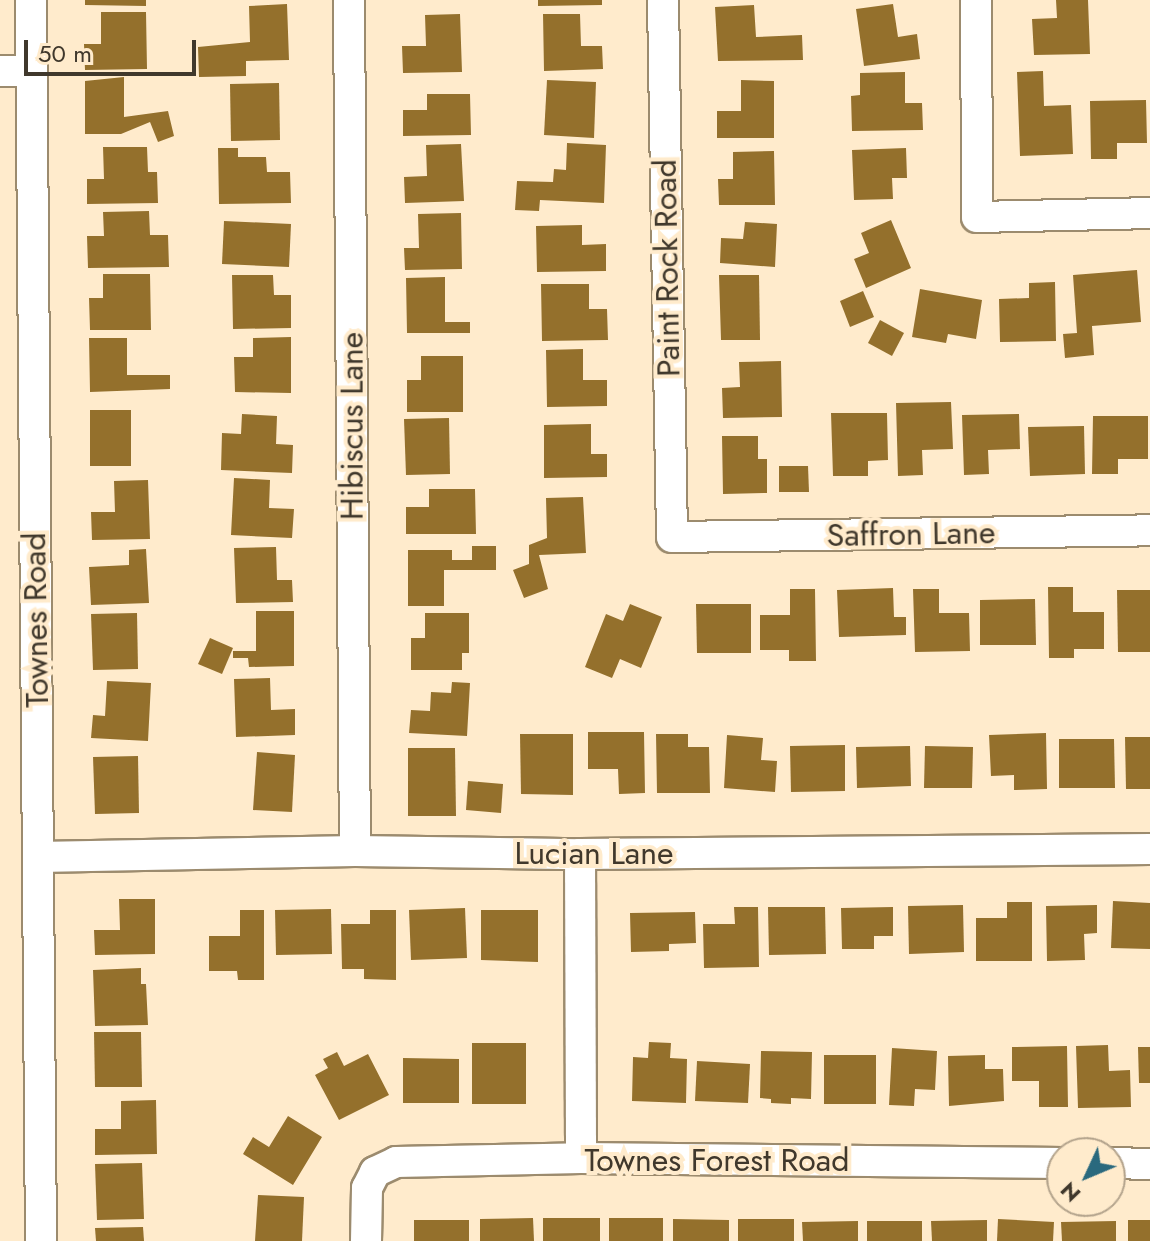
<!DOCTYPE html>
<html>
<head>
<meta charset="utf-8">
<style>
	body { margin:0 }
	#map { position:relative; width:1150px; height:1241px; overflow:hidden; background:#ffebcc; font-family:Jost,sans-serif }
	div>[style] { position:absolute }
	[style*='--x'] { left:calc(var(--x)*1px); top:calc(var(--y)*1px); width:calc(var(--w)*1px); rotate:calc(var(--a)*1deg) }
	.building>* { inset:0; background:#94702c }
	.roads { filter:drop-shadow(2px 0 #9c8b6e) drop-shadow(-2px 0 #9c8b6e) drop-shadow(0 2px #9c8b6e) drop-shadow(0 -2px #9c8b6e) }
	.minor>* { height:30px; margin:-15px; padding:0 15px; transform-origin:15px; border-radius:15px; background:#fff }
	span { translate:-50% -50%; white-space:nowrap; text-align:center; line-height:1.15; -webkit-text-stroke:8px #ffebcc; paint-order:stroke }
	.street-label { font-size:32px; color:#40382c }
	.north { position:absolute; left:1046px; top:1137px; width:80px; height:80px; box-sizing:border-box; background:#ffebcc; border:2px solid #b3a38c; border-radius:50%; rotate:226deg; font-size:22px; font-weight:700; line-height:32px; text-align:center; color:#40382c }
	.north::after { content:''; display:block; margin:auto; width:28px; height:36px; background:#2a697e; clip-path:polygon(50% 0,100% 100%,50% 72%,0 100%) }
	.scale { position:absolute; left:24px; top:40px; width:172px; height:36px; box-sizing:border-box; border:4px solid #40382c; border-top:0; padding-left:10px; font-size:24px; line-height:28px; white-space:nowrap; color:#40382c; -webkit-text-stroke:6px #ffebcc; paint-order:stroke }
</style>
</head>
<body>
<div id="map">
	<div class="building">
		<i style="clip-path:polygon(85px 0,146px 0,146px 6px,85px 5px)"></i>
		<i style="clip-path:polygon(538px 0,602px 0,602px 5px,538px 6px)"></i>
		<i style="clip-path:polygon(1056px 0,1088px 0,1090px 54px,1034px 55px,1032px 19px,1057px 18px)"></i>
		<i style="clip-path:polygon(287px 4px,289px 60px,246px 61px,246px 76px,199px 77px,198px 47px,250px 42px,249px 6px)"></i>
		<i style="clip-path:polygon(893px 4px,898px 37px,917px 34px,920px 59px,864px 66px,856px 9px)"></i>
		<i style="clip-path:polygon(754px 5px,756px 37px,802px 35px,803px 60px,718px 61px,715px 7px)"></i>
		<i style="clip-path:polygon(101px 12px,146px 12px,147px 69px,85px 70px,84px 44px,101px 44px)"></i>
		<i style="clip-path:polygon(460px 14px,462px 72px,403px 73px,402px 46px,426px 46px,425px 15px)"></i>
		<i style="clip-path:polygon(543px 14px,580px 14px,581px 46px,602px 46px,603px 69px,544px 71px)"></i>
		<i style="clip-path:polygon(1043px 71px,1044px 106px,1071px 105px,1073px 154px,1020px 156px,1017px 72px)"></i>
		<i style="clip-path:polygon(905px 72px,905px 103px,922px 103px,923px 130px,852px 131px,851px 96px,860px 95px,860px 73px)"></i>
		<i style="clip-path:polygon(124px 77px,124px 117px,168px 111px,174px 136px,158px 142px,150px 122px,121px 134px,85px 134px,85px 81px)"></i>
		<i style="clip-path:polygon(547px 80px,596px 82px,594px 138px,544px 135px)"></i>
		<i style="clip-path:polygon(741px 80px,774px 81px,774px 138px,717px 138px,717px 111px,741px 111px)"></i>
		<i style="clip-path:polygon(279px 83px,280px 140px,231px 141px,230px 84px)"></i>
		<i style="clip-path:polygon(427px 94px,470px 94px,471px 135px,403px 136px,403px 110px,427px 110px)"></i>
		<i style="clip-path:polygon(1146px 100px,1147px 143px,1117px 143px,1117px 159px,1091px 159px,1090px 101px)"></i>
		<i style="clip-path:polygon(567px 143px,606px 145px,604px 203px,540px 200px,539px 211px,515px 210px,517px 181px,553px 182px,554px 169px,566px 170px)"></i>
		<i style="clip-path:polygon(461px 144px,464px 201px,405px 203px,404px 177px,427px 176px,426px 145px)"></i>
		<i style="clip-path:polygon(103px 147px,147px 147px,148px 172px,157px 172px,158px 203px,87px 204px,87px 179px,104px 179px)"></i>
		<i style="clip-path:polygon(218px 148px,238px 148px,238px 157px,266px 157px,267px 172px,290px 172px,291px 203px,219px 204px)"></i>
		<i style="clip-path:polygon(906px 148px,907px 178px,892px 178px,893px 199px,854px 200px,852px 150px)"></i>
		<i style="clip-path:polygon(774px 151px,775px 205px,719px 205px,718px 179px,733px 179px,733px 152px)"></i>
		<i style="clip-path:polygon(149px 211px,150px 235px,168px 235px,169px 267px,88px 268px,87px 236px,104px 236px,103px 212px)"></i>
		<i style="clip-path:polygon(461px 213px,462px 269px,405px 270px,404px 248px,419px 248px,418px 214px)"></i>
		<i style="clip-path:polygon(891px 220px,911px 268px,866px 288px,854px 259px,869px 253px,861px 233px)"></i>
		<i style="clip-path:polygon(224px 221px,291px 224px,289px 267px,222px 264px)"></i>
		<i style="clip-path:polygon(745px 222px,777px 224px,775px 267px,720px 263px,721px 238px,743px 239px)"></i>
		<i style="clip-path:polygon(582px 225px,582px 245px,606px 244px,606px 271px,537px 272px,536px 226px)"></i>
		<i style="clip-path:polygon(1137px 270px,1141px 322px,1092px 326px,1094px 355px,1065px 358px,1063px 334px,1077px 333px,1073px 275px)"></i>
		<i style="clip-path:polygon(103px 274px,150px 274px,151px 330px,90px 330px,89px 298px,103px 298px)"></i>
		<i style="clip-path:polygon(232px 275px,273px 275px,274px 295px,291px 295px,291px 328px,233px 329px)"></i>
		<i style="clip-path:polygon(719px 275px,759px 275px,760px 340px,721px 340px)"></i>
		<i style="clip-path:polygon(445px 277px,445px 322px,470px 322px,470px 333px,407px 333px,406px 278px)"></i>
		<i style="clip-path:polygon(1055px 282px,1056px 341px,1000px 342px,999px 299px,1029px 298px,1029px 283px)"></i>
		<i style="clip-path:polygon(541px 284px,589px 284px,589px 309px,607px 309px,608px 340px,542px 341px)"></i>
		<i style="clip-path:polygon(920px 289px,982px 300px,976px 339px,948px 334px,946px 343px,912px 337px)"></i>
		<i style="clip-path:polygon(863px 291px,874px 317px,850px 327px,840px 301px)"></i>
		<i style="clip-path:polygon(880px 320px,904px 333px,892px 356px,868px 343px)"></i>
		<i style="clip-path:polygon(291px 337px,291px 393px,235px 392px,234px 357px,253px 357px,253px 338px)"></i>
		<i style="clip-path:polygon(89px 338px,127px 338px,127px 375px,170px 375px,170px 389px,90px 392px)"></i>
		<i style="clip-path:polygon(583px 349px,583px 380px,607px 380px,607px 406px,547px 407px,546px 350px)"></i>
		<i style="clip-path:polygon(421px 356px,463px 356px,463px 412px,407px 412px,407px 380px,421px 380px)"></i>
		<i style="clip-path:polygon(781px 361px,782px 417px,723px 418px,722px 388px,740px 387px,739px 362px)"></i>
		<i style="clip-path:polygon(951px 402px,953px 449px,922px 450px,923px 475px,898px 476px,896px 403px)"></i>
		<i style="clip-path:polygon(90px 410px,131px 410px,131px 466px,90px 466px)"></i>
		<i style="clip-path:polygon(831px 413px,887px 413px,888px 460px,868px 461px,868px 476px,833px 476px)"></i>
		<i style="clip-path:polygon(242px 414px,277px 416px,276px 444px,293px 445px,292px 473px,221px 470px,222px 433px,241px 434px)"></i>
		<i style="clip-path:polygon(1019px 414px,1020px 449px,988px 450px,989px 474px,964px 475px,962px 415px)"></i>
		<i style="clip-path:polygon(1093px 416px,1148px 416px,1148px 459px,1118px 459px,1118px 474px,1092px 474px)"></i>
		<i style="clip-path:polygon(449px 418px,450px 474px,406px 475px,404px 419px)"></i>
		<i style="clip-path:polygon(591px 424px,591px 454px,607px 454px,607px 477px,544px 478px,544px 425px)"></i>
		<i style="clip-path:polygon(1084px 426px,1085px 474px,1030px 476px,1028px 427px)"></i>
		<i style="clip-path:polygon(722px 436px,758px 436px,758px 459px,767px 459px,767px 493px,723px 494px)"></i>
		<i style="clip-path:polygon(779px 466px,808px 466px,809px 492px,779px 492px)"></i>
		<i style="clip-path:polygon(234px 478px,270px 480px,269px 508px,294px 509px,292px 538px,231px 535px)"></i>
		<i style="clip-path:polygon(148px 480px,150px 539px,92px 540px,91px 512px,115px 512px,114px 481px)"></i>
		<i style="clip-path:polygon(429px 489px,475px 489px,476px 534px,406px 534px,406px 507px,429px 507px)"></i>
		<i style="clip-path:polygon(583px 497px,586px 553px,539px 555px,548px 589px,524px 598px,513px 570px,529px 564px,529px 545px,547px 538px,546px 498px)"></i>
		<i style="clip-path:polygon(472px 546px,496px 546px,496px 570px,444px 570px,444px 606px,408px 606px,408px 550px,452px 550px,452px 560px,472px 560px)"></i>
		<i style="clip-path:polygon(276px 547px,277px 580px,292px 580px,293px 602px,236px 603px,234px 548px)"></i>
		<i style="clip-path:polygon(146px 549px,149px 603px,91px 605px,89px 567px,129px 565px,129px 550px)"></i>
		<i style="clip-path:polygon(1048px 587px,1073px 587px,1073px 612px,1104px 612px,1104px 649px,1074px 649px,1074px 658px,1049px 658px)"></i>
		<i style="clip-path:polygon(893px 588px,894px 617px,906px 617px,906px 635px,839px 637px,837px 590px)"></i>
		<i style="clip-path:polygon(790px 589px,815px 589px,816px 661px,789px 661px,789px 650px,760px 650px,760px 615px,790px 615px)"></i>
		<i style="clip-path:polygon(913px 589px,939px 589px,939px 613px,969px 613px,970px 651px,915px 652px)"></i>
		<i style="clip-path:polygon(1117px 590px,1150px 590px,1150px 652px,1118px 652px)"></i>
		<i style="clip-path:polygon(1035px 599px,1036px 645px,980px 645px,980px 600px)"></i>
		<i style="clip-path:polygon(630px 604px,662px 617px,641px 668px,620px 659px,612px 678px,585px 667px,606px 614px,623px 621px)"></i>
		<i style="clip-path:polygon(696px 604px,751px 604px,751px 653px,697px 653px)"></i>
		<i style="clip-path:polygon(256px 611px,294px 611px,294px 666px,249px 667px,248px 658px,233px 658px,233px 651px,256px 651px)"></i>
		<i style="clip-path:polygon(137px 613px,138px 669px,93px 670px,91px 614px)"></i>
		<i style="clip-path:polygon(425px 613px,469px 613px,469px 653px,462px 653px,462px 670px,411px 670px,411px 638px,425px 638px)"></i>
		<i style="clip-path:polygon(210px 638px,233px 648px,222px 674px,198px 664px)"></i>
		<i style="clip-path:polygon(270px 678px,271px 710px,295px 709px,295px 735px,236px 737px,234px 679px)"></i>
		<i style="clip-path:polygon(107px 681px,151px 683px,148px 741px,91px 738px,93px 715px,105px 716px)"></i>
		<i style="clip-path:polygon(452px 682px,470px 683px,467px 736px,409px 733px,411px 710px,430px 711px,431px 692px,451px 693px)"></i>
		<i style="clip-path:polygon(588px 732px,644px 732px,645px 793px,619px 794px,618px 769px,588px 769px)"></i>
		<i style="clip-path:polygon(1046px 733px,1047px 789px,1014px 790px,1014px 775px,991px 776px,989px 735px)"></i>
		<i style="clip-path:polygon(520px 734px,573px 734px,573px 795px,521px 794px)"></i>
		<i style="clip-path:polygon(656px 734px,688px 734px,688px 747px,709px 747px,710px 793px,657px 793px)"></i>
		<i style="clip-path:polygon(727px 735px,763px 738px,761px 760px,777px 761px,775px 792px,724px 788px)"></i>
		<i style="clip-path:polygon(1125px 737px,1150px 737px,1150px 789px,1126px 789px)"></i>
		<i style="clip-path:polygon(1059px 739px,1114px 739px,1115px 788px,1059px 788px)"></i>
		<i style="clip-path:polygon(845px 745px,845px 791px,791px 792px,790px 746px)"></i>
		<i style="clip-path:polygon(910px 746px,911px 786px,857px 788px,856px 747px)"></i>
		<i style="clip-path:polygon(925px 746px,973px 747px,972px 788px,924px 788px)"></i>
		<i style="clip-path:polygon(408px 748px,455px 748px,456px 816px,408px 816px)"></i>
		<i style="clip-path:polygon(257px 752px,295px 755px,292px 812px,253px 810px)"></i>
		<i style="clip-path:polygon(138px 756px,139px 813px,95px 814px,93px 757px)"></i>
		<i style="clip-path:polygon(468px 781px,503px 784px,501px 813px,466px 810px)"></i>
		<i style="clip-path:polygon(119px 899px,155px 899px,155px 954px,95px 955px,94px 930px,120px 930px)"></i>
		<i style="clip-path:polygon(1113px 901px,1150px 903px,1150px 949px,1111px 948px)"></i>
		<i style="clip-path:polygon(1007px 902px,1032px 902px,1032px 961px,976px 961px,976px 918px,1007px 918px)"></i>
		<i style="clip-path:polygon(963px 905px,964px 952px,909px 954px,908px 906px)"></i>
		<i style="clip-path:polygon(1097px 905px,1097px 933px,1084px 934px,1085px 960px,1047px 961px,1046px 906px)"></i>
		<i style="clip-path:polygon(734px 907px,758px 907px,759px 967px,704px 968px,703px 924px,735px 924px)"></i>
		<i style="clip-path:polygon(768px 907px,825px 907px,826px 954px,769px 955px)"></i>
		<i style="clip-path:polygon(893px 907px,893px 936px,874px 936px,874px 949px,842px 949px,841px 908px)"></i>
		<i style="clip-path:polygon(465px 908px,467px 958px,411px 960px,409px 910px)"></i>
		<i style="clip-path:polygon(331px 909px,332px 954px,276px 955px,275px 910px)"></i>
		<i style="clip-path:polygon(240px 910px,264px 910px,264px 980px,238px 980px,237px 971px,209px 971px,209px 936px,240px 936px)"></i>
		<i style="clip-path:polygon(370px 910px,396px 910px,396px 980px,364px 979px,364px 969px,342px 969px,341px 924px,370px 924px)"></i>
		<i style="clip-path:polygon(481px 910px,538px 910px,538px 962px,481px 960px)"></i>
		<i style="clip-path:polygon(695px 912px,696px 943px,669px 944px,669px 951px,631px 952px,630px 913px)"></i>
		<i style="clip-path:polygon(141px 968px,141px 984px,146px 984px,148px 1025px,95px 1026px,93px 970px)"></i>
		<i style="clip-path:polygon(94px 1032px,141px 1032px,142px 1087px,95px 1087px)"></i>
		<i style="clip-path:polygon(649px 1042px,671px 1043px,670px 1058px,687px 1059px,686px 1103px,632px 1101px,633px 1057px,648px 1058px)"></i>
		<i style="clip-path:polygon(472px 1043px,526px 1043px,526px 1104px,472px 1104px)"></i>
		<i style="clip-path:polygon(1108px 1045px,1109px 1071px,1130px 1070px,1131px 1107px,1078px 1108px,1076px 1046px)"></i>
		<i style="clip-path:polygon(1067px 1046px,1068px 1107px,1039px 1107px,1039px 1081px,1012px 1081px,1012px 1047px)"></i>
		<i style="clip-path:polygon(1138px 1047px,1150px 1047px,1150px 1083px,1139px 1083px)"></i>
		<i style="clip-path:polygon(892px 1048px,937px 1051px,935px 1090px,915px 1089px,914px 1106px,889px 1105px)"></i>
		<i style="clip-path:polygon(761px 1051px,812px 1052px,811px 1099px,791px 1098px,791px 1104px,771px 1103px,771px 1099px,760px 1098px)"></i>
		<i style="clip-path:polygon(337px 1052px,344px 1066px,368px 1054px,389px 1095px,339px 1120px,315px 1075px,328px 1068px,323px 1059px)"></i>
		<i style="clip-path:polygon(824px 1055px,876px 1055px,876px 1104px,824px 1104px)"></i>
		<i style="clip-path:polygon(985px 1055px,985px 1069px,1003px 1069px,1004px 1101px,949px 1106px,948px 1056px)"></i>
		<i style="clip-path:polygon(403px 1058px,459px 1059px,459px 1103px,403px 1103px)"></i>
		<i style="clip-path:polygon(697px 1061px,750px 1064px,748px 1103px,695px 1101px)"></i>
		<i style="clip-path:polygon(156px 1100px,157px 1154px,95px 1155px,95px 1129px,121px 1129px,121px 1101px)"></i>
		<i style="clip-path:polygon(288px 1116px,322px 1137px,293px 1185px,243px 1154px,253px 1137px,269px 1147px)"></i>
		<i style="clip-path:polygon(142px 1163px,144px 1219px,97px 1220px,95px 1164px)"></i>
		<i style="clip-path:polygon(258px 1195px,304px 1197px,302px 1241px,255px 1241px)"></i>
		<i style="clip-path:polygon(533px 1218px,534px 1241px,480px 1241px,480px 1219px)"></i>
		<i style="clip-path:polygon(543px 1218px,600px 1218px,600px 1241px,543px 1241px)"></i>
		<i style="clip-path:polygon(609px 1218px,663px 1218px,663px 1241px,609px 1241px)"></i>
		<i style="clip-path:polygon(673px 1219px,729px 1220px,729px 1241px,673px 1241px)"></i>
		<i style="clip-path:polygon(738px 1219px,794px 1219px,794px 1241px,738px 1241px)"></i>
		<i style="clip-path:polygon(998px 1219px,1054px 1222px,1053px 1241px,997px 1241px)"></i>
		<i style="clip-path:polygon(414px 1220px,469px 1220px,469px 1241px,414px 1241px)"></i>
		<i style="clip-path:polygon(987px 1220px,987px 1241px,932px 1241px,931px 1221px)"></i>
		<i style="clip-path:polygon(1128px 1220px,1150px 1220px,1150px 1241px,1128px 1241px)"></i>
		<i style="clip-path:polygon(858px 1221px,858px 1241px,803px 1241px,802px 1222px)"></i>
		<i style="clip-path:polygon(867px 1221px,922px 1221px,922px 1241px,867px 1241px)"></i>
		<i style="clip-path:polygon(1116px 1221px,1116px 1241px,1062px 1241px,1061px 1222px)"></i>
		<i style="clip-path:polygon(143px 1227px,144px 1241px,96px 1241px,95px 1228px)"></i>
	</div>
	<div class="roads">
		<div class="minor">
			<i style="--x:31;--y:0;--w:1241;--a:89.54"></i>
			<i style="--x:349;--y:0;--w:851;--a:89.6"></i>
			<i style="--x:663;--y:0;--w:537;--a:89.04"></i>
			<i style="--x:672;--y:537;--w:478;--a:-0.8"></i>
			<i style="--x:976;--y:0;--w:217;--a:89.7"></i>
			<i style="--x:977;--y:217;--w:173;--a:-1.3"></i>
			<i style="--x:0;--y:71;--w:31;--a:0"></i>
			<i style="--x:580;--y:854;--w:304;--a:89.8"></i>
			<i style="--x:38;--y:857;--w:317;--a:-1.1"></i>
			<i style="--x:355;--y:851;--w:225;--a:0.8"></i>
			<i style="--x:580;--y:854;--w:570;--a:-0.5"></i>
			<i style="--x:1110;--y:1163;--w:40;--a:1.4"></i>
			<i style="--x:366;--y:1241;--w:53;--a:-88.9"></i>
			<i style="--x:367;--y:1188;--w:18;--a:-63"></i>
			<i style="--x:375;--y:1172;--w:23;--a:-25"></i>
			<i style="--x:396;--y:1162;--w:185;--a:-1.2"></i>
			<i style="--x:581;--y:1158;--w:481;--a:0.6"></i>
		</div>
	</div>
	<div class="street-label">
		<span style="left:667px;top:268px;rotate:-91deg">Paint Rock Road</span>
		<span style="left:352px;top:426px;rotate:-90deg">Hibiscus Lane</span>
		<span style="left:911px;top:534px;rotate:-1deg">Saffron Lane</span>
		<span style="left:36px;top:620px;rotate:-91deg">Townes Road</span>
		<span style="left:594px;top:853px">Lucian Lane</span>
		<span style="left:717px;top:1160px">Townes Forest Road</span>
	</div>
	<div class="north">N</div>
	<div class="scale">50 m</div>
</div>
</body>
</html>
